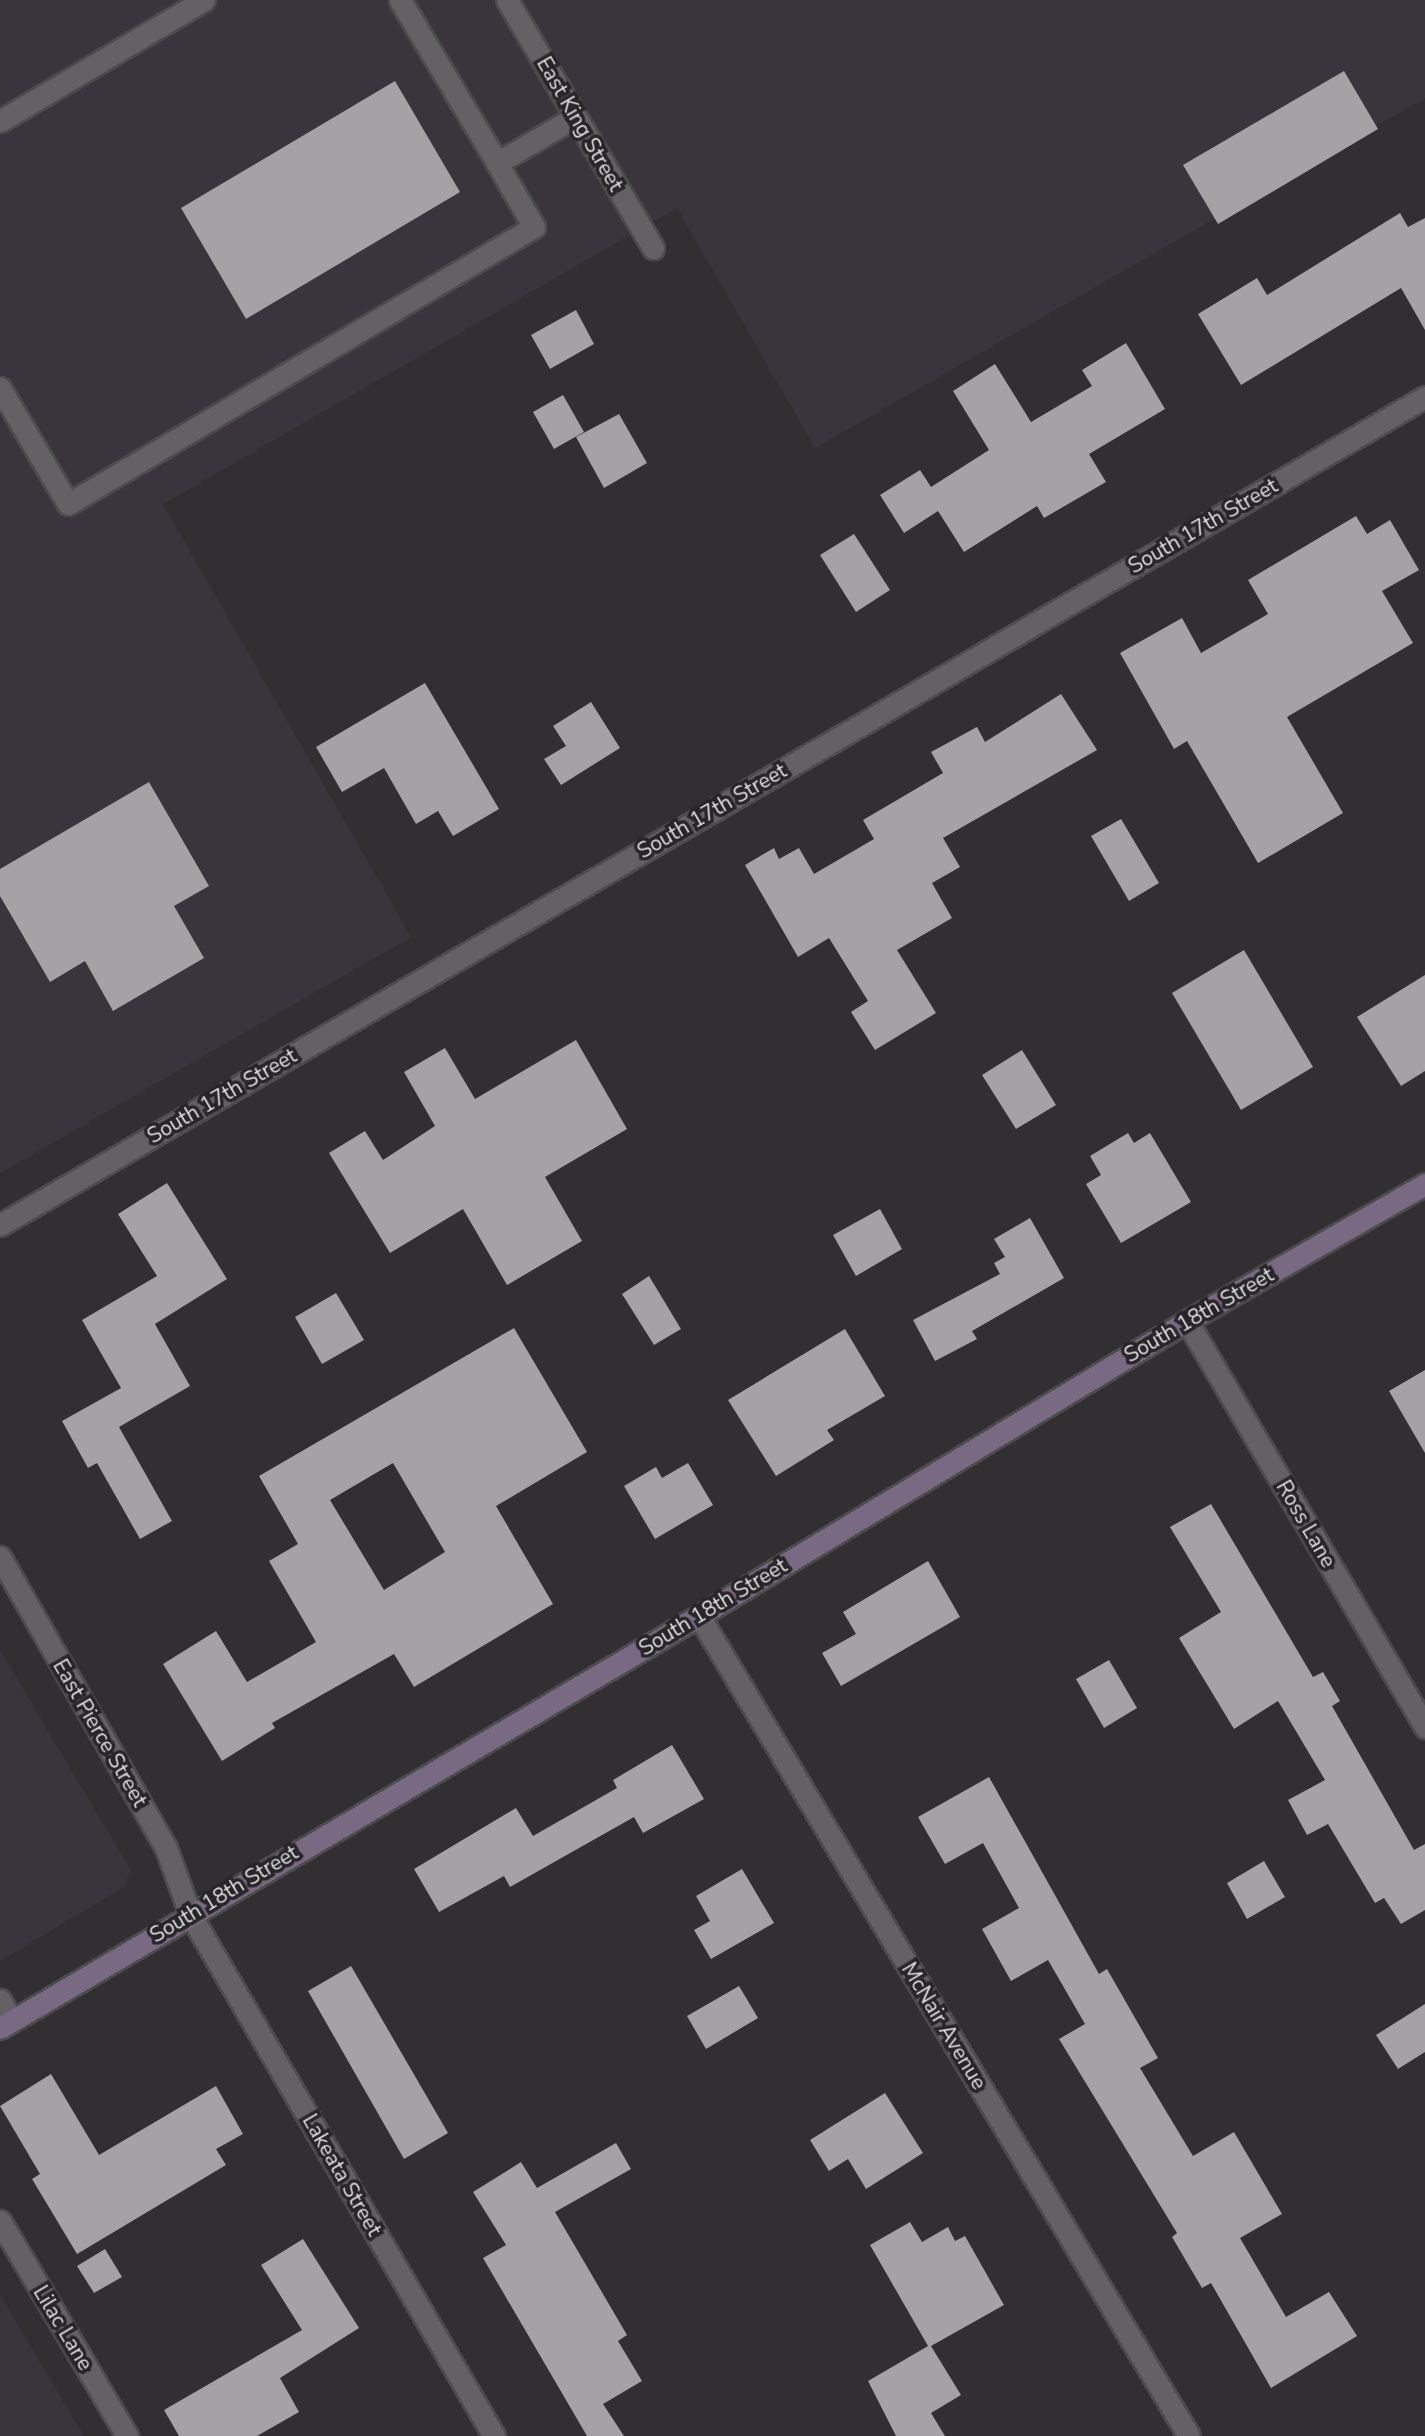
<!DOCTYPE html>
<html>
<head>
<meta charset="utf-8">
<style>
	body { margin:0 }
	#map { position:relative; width:1425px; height:2436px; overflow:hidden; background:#312f31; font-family:"Nunito Sans",sans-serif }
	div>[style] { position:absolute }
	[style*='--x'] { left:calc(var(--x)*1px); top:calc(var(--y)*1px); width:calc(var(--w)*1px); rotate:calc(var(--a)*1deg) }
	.built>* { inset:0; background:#3a353d }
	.building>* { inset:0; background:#a4a2a5 }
	.roads { filter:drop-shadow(2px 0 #4c4b4d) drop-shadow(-2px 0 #4c4b4d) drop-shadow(0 2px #4c4b4d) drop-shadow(0 -2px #4c4b4d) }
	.lane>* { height:21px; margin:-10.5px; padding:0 10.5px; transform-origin:10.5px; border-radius:10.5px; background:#636164 }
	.street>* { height:21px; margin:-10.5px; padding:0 10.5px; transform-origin:10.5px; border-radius:10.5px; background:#636164 }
	.secondary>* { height:21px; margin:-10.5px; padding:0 10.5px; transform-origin:10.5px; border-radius:10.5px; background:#7a6982 }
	span { translate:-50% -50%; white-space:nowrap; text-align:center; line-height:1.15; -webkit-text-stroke:7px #272528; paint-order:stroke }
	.street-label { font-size:21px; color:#dfdee0 }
</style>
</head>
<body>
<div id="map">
	<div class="built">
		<i style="clip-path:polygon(0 0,1425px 0,1425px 98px,815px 448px,677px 208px,163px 504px,411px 937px,0 1173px)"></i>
		<i style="clip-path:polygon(0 1650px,131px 1870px,124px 1887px,0 1961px)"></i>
		<i style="clip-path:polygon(0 2295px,84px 2436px,0 2436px)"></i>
	</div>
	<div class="building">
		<i style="clip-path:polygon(1344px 71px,1378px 129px,1218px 224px,1183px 165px)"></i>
		<i style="clip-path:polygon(395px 81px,460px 192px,246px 319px,181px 208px)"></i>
		<i style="clip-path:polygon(1400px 213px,1408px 227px,1425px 218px,1425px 330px,1401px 288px,1241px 385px,1198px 314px,1257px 278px,1267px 295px)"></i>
		<i style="clip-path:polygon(576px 310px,594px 344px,550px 369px,531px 335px)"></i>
		<i style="clip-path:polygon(1126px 343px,1165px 409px,1089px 454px,1106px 482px,1044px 518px,1037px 506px,964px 552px,938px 511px,904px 533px,880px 495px,920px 470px,931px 487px,989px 450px,953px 391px,995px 364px,1031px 422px,1092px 386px,1082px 370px)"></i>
		<i style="clip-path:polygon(563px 395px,584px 432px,554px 449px,533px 412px)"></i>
		<i style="clip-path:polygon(619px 414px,647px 463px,604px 488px,576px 437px)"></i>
		<i style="clip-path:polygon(1356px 516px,1367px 534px,1390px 520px,1419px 570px,1382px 591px,1413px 643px,1287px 717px,1343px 813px,1258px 863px,1187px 741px,1174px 749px,1120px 653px,1182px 618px,1201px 653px,1268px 614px,1248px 580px)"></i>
		<i style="clip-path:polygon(854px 534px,890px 590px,856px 612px,820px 555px)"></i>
		<i style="clip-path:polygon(425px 683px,499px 809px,453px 836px,438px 811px,416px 824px,384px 768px,342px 792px,316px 747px)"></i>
		<i style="clip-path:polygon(1061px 694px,1097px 750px,943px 838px,960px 867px,932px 883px,952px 918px,897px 950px,936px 1013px,875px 1050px,851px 1012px,868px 1001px,829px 938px,798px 957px,745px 865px,774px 848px,779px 859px,799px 848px,814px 874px,874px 839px,863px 820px,943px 773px,931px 752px,977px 727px,985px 742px)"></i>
		<i style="clip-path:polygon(591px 702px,620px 748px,561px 785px,544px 759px,566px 746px,553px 726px)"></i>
		<i style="clip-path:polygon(149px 782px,209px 886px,174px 906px,204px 958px,113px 1011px,85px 961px,50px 982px,0 896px,0 869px)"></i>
		<i style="clip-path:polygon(1121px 819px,1159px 883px,1129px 901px,1091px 836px)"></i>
		<i style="clip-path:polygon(1244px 950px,1313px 1067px,1241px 1110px,1172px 993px)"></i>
		<i style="clip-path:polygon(1425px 975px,1425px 1071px,1401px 1086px,1357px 1017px)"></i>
		<i style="clip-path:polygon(576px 1040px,627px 1129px,545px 1177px,582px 1241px,507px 1285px,463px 1209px,390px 1253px,329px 1153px,365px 1131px,383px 1160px,435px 1126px,404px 1072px,445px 1048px,475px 1099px)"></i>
		<i style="clip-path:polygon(1022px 1050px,1056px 1105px,1016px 1129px,982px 1075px)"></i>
		<i style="clip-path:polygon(1128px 1133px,1134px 1143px,1150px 1133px,1191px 1202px,1121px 1243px,1086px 1184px,1101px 1175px,1090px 1156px)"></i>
		<i style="clip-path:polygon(167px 1183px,227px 1279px,155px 1324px,190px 1386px,119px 1427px,172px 1521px,140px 1539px,97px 1463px,88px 1468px,62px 1421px,121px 1388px,82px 1320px,157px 1276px,118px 1214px)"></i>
		<i style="clip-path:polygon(880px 1209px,902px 1249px,856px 1276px,833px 1235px)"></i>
		<i style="clip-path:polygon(1030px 1218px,1064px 1278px,972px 1331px,977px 1339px,935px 1361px,913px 1320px,1000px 1274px,994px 1263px,1005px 1257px,994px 1239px)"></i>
		<i style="clip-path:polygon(649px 1276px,681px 1329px,654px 1345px,622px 1294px)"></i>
		<i style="clip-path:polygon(336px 1293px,364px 1340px,322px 1364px,295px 1317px)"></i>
		<i style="clip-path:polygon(evenodd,514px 1328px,587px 1452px,496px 1506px,553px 1604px,414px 1687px,394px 1654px,272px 1723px,275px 1728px,222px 1761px,163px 1664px,216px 1631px,247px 1682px,316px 1642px,269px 1561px,298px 1544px,259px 1476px,514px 1328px,393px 1463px,445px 1552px,384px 1590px,330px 1500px,393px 1463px)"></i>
		<i style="clip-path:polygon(845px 1329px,885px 1396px,827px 1430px,834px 1440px,776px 1476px,728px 1400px)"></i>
		<i style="clip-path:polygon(1425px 1370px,1425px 1453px,1389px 1391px)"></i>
		<i style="clip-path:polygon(688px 1463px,713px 1505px,655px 1539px,624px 1486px,656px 1467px,662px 1478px)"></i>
		<i style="clip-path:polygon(1211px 1504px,1313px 1677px,1323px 1672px,1340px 1701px,1332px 1706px,1414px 1850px,1425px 1844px,1425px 1910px,1401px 1924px,1384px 1898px,1375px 1903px,1328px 1824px,1307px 1835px,1288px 1800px,1325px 1780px,1278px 1701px,1234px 1729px,1179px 1638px,1221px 1612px,1170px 1527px)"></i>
		<i style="clip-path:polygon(928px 1561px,960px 1617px,841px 1686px,822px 1653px,856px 1634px,843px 1612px)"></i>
		<i style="clip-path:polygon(1109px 1660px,1137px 1708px,1104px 1728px,1076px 1679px)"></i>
		<i style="clip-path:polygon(672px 1745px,704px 1799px,643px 1833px,634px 1817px,510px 1887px,504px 1876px,439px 1912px,414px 1869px,516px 1808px,533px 1836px,617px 1788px,613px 1780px)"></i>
		<i style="clip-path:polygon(989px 1777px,1099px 1974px,1107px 1969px,1158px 2058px,1140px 2068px,1193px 2156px,1234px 2132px,1282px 2214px,1240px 2238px,1286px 2317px,1329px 2292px,1357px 2336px,1271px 2388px,1211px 2283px,1202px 2288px,1172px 2237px,1177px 2233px,1059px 2039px,1085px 2024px,1048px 1960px,1011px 1981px,982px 1929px,1019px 1908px,983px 1843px,945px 1864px,918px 1817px)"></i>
		<i style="clip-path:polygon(1264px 1861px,1285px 1897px,1247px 1919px,1227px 1883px)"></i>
		<i style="clip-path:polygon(742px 1869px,774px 1923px,711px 1959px,694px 1930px,710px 1921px,696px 1896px)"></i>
		<i style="clip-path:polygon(351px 1966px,448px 2133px,404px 2159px,308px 1991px)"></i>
		<i style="clip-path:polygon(739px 1986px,758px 2018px,706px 2049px,687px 2016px)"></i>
		<i style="clip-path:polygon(1425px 2004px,1425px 2052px,1398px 2069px,1376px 2035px)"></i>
		<i style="clip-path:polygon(51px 2074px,99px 2155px,216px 2086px,243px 2134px,216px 2149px,226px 2165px,77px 2254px,32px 2179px,40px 2174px,0 2106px)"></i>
		<i style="clip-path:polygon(885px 2093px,923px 2153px,866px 2189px,848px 2159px,829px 2171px,810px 2140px)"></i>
		<i style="clip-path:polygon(616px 2143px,631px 2169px,555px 2212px,627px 2335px,618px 2341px,642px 2381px,603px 2404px,624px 2436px,587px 2436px,483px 2258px,506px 2245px,473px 2192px,521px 2162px,537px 2188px)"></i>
		<i style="clip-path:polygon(910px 2222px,922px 2242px,948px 2227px,955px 2241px,965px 2236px,1004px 2305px,931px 2346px,961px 2395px,931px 2413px,945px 2436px,896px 2436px,868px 2381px,928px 2346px,870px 2245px)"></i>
		<i style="clip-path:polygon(303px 2239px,359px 2328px,280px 2378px,299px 2412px,257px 2436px,179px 2436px,164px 2410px,302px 2330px,261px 2265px)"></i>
		<i style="clip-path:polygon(105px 2249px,122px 2277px,94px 2293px,77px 2266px)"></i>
	</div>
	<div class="roads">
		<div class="lane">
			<i style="--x:400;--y:0;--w:190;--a:59.2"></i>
			<i style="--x:497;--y:163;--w:91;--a:-30.5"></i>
			<i style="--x:0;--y:121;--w:237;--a:-30.7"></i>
			<i style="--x:0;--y:388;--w:134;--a:59.6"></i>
			<i style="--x:68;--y:504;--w:542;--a:-30.73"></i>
			<i style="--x:534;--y:227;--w:74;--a:-120"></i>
			<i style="--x:0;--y:2000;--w:24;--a:60"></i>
		</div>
		<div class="street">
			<i style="--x:507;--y:0;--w:288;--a:59.5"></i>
			<i style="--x:0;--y:1225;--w:1648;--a:-30.16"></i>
			<i style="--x:1187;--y:1321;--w:471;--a:59.6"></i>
			<i style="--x:0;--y:1557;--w:335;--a:60.3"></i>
			<i style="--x:166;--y:1848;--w:70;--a:70"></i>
			<i style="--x:190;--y:1914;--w:604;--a:59.78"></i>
			<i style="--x:699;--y:1616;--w:955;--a:59.14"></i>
			<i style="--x:0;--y:2221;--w:250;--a:59.4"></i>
		</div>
		<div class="secondary">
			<i style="--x:0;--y:2028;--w:811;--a:-30.52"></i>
			<i style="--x:699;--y:1616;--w:570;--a:-31.15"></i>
			<i style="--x:1187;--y:1321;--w:275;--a:-29.9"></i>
		</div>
	</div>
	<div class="street-label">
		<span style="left:580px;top:124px;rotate:60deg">East King Street</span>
		<span style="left:1203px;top:526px;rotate:-30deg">South 17th Street</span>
		<span style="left:712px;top:811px;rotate:-30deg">South 17th Street</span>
		<span style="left:222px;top:1096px;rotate:-30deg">South 17th Street</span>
		<span style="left:1199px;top:1315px;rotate:-30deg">South 18th Street</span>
		<span style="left:1306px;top:1524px;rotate:60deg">Ross Lane</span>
		<span style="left:713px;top:1607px;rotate:-31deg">South 18th Street</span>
		<span style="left:100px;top:1733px;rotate:60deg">East Pierce Street</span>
		<span style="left:224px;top:1894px;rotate:-31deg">South 18th Street</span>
		<span style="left:944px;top:2026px;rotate:59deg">McNair Avenue</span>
		<span style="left:342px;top:2175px;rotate:60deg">Lakeata Street</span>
		<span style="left:63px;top:2328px;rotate:59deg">Lilac Lane</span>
	</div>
</div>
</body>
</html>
